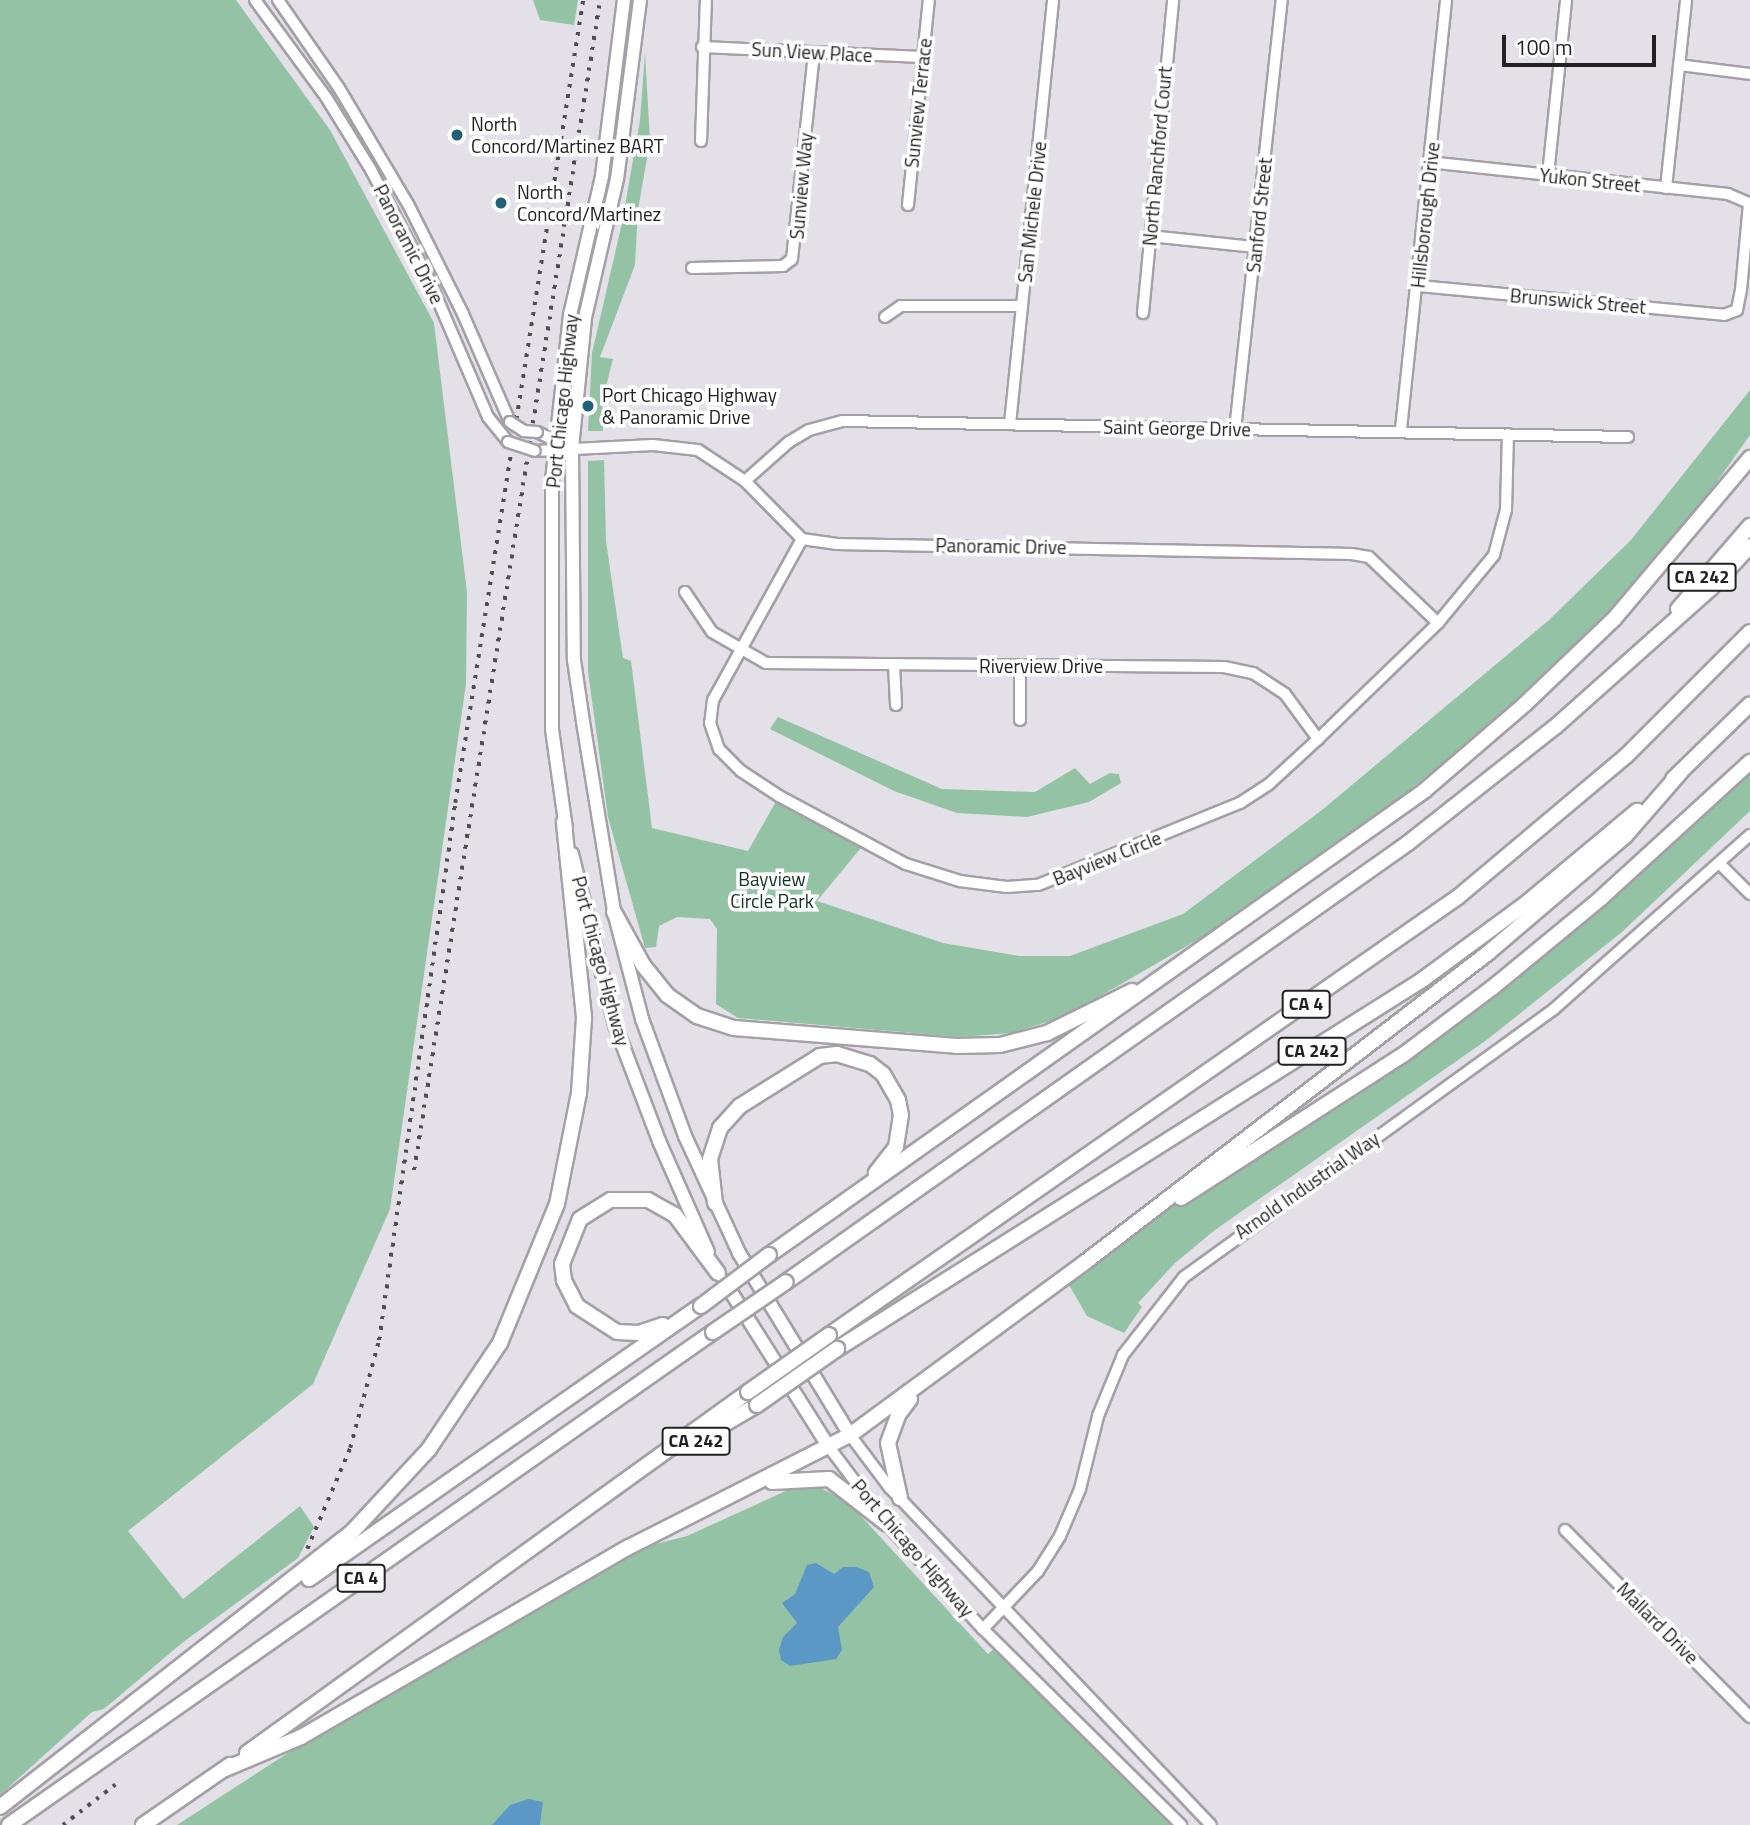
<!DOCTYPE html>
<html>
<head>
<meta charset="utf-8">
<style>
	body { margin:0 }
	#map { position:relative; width:1750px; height:1825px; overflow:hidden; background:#e4e0e7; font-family:"Titillium Web",sans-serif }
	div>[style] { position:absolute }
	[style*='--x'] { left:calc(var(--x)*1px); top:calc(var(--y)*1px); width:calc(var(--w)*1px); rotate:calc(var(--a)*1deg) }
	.green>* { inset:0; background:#93c3a4 }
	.water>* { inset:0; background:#5c98c5 }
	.roads { filter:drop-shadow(2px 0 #a4a0a6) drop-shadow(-2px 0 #a4a0a6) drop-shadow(0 2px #a4a0a6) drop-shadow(0 -2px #a4a0a6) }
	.minor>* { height:10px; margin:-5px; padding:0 5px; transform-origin:5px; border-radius:5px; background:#fff }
	.major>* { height:12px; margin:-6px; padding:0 6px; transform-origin:6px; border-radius:6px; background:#fff }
	.highway>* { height:14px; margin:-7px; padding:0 7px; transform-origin:7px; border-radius:7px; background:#fff }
	.rail>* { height:3.5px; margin-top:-1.75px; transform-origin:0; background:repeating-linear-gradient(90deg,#4f4d51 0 3.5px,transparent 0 10.5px) }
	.bridges { filter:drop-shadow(2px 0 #a4a0a6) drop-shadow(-2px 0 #a4a0a6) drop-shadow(0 2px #a4a0a6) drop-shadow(0 -2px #a4a0a6) }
	.minor-bridge>* { height:10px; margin:-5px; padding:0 5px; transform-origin:5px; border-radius:5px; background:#fff }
	.highway-bridge>* { height:14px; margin:-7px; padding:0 7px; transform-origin:7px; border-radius:7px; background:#fff }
	.dots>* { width:19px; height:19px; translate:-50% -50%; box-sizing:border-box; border:4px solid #fff; border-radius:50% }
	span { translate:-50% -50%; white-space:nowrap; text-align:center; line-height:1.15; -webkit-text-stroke:7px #fff; paint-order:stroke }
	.shield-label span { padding:2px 5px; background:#fff; border:2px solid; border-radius:5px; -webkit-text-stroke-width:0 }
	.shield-label { font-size:18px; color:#212022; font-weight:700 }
	.street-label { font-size:19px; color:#212022 }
	.poi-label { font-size:19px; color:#212022 }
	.left { translate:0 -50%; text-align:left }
	.park-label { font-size:19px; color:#133120 }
	.scale { position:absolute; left:1502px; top:35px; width:154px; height:32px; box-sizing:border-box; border:4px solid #212022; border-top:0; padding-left:9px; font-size:21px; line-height:24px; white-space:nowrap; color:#212022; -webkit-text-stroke:5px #fff; paint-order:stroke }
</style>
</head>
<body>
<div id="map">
	<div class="green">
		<i style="clip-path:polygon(0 0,236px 0,330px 130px,434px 323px,467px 592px,466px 684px,390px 1209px,313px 1384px,128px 1531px,183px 1599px,300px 1506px,314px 1527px,298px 1558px,182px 1643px,104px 1709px,92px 1712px,0 1795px)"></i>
		<i style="clip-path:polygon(533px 0,578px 0,574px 25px,540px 20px)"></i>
		<i style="clip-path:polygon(645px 52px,650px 141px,638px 210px,635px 265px,600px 357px,613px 359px,602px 402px,603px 431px,588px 431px,592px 353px,622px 223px,640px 120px)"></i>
		<i style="clip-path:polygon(1750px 390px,1750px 435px,1700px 506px,1614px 607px,1510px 710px,1360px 829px,1218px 928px,1064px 1017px,1011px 1033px,960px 1037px,738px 1018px,716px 1004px,717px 929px,710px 919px,677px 917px,659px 926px,656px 947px,645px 948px,608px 817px,588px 672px,588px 461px,604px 460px,606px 541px,623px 658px,631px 661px,652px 828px,748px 851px,779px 796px,865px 843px,817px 901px,943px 943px,1019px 956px,1070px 956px,1183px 914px,1322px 810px,1549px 620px,1631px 540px)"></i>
		<i style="clip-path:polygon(778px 717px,942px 789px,1035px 792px,1075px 768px,1090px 784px,1110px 773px,1119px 774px,1121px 783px,1089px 802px,1027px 817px,957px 813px,894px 791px,770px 729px)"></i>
		<i style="clip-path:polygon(1750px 762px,1750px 811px,1622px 932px,1488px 1039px,1215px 1230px,1175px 1263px,1138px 1303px,1142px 1307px,1124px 1333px,1087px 1316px,1065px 1278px,1492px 988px)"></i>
		<i style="clip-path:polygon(801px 1484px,815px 1485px,848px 1502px,988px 1654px,999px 1644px,1181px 1825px,177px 1825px,308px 1740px,644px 1547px,687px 1536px)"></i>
	</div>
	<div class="water">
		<i style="clip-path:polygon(816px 1563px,834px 1574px,843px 1567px,856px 1567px,869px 1572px,874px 1587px,838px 1627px,842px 1650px,836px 1659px,790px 1666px,781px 1660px,779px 1650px,783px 1637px,797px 1623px,782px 1603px,795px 1594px,807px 1565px)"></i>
		<i style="clip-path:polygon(529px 1799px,543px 1802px,540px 1825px,492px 1825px,510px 1805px)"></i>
	</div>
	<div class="roads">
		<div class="minor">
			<i style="--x:255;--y:0;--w:120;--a:53.8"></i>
			<i style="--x:326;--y:97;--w:86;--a:58.3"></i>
			<i style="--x:371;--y:170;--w:129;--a:62.2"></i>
			<i style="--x:431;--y:284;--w:145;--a:66.8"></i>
			<i style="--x:488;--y:417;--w:32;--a:51"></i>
			<i style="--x:278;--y:0;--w:107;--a:55.3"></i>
			<i style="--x:339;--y:88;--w:135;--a:59.3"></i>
			<i style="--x:408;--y:204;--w:123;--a:63.4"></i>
			<i style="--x:463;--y:314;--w:118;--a:66.5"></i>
			<i style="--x:702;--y:47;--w:220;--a:2.6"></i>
			<i style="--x:1679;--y:65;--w:72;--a:7.2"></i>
			<i style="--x:701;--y:141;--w:141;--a:-88"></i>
			<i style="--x:1548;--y:175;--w:176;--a:-84.1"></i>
			<i style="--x:1666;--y:188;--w:189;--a:-83.9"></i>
			<i style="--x:908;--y:205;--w:206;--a:-84.2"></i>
			<i style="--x:1150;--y:236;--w:106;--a:6"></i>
			<i style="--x:692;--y:268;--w:91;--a:-1.3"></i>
			<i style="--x:783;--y:266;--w:11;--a:-38"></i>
			<i style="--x:792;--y:259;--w:207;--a:-83.9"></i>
			<i style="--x:1419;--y:286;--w:306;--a:5.4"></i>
			<i style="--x:1724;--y:315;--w:14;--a:-21"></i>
			<i style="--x:1737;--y:310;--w:20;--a:-79"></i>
			<i style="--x:1741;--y:290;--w:87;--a:-84.7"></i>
			<i style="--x:1749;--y:203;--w:23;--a:-157"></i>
			<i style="--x:1728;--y:194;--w:299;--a:-173.9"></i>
			<i style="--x:1143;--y:313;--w:314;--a:-84.5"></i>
			<i style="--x:885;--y:317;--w:19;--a:-35"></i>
			<i style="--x:901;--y:306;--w:121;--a:0"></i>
			<i style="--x:1010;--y:424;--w:426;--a:-84.2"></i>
			<i style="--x:1401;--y:429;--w:431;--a:-84"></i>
			<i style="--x:1235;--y:430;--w:433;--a:-83.8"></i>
			<i style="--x:537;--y:432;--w:38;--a:25"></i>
			<i style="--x:535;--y:451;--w:118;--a:-2.9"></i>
			<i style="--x:653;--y:445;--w:45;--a:6.3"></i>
			<i style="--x:698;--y:450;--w:56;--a:33.4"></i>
			<i style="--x:745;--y:481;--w:81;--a:45.5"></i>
			<i style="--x:802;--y:539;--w:34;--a:8"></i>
			<i style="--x:836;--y:544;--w:516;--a:1.11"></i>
			<i style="--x:1352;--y:554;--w:17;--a:10"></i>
			<i style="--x:1369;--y:557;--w:95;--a:43.7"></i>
			<i style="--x:745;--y:481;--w:59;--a:-41.6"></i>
			<i style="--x:789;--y:442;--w:23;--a:-31"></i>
			<i style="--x:809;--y:430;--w:35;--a:-15"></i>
			<i style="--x:843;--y:421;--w:785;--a:1.17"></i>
			<i style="--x:802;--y:539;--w:184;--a:118.9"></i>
			<i style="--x:713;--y:700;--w:23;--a:97"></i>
			<i style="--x:710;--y:723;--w:28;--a:71"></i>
			<i style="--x:719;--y:749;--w:31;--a:45"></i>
			<i style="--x:741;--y:771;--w:45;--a:33.3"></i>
			<i style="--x:779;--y:796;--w:144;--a:28.2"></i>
			<i style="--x:906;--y:864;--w:57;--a:17.5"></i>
			<i style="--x:960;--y:881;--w:47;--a:7.3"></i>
			<i style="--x:1007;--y:887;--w:31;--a:-4"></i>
			<i style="--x:1038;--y:885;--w:218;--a:-22.1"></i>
			<i style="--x:1240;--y:803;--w:33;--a:-33"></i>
			<i style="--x:1268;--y:785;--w:68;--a:-42.6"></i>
			<i style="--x:1318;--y:739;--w:167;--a:-44"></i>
			<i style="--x:1438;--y:623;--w:88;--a:-50.5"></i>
			<i style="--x:1494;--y:555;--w:47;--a:-75.1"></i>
			<i style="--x:1506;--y:510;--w:76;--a:-88.5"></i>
			<i style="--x:685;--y:592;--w:48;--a:56"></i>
			<i style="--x:712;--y:632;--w:62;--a:29.9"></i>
			<i style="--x:766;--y:663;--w:458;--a:0.5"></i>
			<i style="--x:1224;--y:667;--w:30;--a:12"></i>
			<i style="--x:1253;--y:673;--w:38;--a:33"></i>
			<i style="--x:1285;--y:694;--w:56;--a:53.7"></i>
			<i style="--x:894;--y:665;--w:40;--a:87.1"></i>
			<i style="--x:1020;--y:666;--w:54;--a:90"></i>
			<i style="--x:1721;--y:865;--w:41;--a:45"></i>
			<i style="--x:850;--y:1435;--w:66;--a:53"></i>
			<i style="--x:890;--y:1488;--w:465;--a:46.4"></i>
			<i style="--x:829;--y:1447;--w:96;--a:53"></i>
			<i style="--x:887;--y:1524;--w:142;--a:47.6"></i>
			<i style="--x:983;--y:1629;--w:279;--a:44.7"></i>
			<i style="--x:1565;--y:1530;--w:263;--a:45.3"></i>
			<i style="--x:983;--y:1629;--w:80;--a:-46.5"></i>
			<i style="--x:1038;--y:1571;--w:41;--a:-57.8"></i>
			<i style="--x:1060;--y:1536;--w:51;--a:-66.9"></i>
			<i style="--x:1080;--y:1489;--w:75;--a:-76.1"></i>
			<i style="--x:1098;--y:1416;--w:66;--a:-67.7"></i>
			<i style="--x:1123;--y:1355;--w:99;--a:-52"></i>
			<i style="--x:1184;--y:1277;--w:457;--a:-35.9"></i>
			<i style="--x:1554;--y:1009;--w:262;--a:-41.6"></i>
		</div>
		<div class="major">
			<i style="--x:640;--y:0;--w:180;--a:97.3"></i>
			<i style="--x:617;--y:179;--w:143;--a:103"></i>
			<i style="--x:585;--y:318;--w:131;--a:95.7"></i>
			<i style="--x:572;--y:448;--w:212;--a:89.5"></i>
			<i style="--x:574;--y:660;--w:63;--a:81.7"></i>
			<i style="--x:583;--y:722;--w:193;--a:80.7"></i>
			<i style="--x:614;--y:912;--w:111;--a:75.3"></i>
			<i style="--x:642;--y:1019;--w:125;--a:69.8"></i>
			<i style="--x:685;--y:1136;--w:129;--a:65.2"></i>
			<i style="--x:739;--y:1253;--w:213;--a:58.6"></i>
			<i style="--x:566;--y:829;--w:101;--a:-98"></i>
			<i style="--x:552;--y:729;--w:248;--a:-90"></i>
			<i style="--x:552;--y:481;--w:167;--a:-83.8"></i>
			<i style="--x:570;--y:315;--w:143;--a:-77"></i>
			<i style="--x:602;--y:176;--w:177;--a:-82.9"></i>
			<i style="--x:572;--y:854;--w:176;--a:75.9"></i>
			<i style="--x:615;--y:1025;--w:124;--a:69.2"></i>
			<i style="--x:659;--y:1141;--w:121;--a:66.2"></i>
			<i style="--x:724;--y:1281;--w:196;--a:57.7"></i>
		</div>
		<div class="highway">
			<i style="--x:1678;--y:609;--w:110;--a:-49.1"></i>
			<i style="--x:1673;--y:779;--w:107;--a:-44.2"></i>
			<i style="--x:614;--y:912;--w:60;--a:61.3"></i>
			<i style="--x:643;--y:965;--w:38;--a:51"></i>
			<i style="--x:667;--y:995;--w:37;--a:35"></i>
			<i style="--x:697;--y:1016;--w:39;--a:18"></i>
			<i style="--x:734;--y:1028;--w:223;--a:4.6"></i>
			<i style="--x:956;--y:1046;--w:44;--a:-1.3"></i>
			<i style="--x:1000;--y:1045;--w:49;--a:-14.3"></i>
			<i style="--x:1047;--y:1033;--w:95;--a:-26.3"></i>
			<i style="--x:1181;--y:1198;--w:264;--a:-32.8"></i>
			<i style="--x:1403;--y:1055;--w:111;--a:-37"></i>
			<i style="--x:1492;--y:988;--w:141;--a:-39.5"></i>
			<i style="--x:1601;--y:898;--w:202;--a:-42.4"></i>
			<i style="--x:715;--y:1203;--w:44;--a:-96.5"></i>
			<i style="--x:710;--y:1159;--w:33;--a:-72"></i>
			<i style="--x:720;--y:1128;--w:30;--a:-48"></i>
			<i style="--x:740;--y:1106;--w:94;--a:-32"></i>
			<i style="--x:820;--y:1056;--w:17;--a:-7"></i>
			<i style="--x:837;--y:1054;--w:34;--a:17"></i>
			<i style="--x:870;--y:1064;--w:16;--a:38"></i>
			<i style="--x:883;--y:1074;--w:30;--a:60"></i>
			<i style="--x:898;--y:1100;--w:15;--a:79"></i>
			<i style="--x:901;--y:1115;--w:32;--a:99"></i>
			<i style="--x:896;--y:1147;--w:33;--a:128"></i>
			<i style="--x:769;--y:1255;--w:803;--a:-35.31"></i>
			<i style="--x:1424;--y:791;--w:133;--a:-40.7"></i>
			<i style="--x:1525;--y:704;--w:123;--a:-43.7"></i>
			<i style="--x:1614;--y:619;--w:211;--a:-49.8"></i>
			<i style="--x:786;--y:1282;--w:761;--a:-35.21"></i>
			<i style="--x:1408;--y:843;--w:187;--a:-38.3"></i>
			<i style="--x:1555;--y:727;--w:209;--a:-41.7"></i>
			<i style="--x:1711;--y:588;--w:57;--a:-47.1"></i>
			<i style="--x:663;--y:1325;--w:26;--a:162"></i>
			<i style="--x:638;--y:1333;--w:21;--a:-177"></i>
			<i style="--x:617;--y:1332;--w:48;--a:-147"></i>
			<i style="--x:577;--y:1306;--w:29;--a:-117"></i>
			<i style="--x:564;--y:1280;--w:16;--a:-97"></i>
			<i style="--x:562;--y:1264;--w:48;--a:-68.2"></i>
			<i style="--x:580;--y:1219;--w:36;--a:-32"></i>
			<i style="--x:611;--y:1200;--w:37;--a:0"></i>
			<i style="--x:648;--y:1200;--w:31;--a:29"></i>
			<i style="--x:675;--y:1215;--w:72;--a:53.4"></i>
			<i style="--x:829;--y:1335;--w:766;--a:-34.85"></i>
			<i style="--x:1458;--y:897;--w:219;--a:-40"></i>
			<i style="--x:1626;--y:756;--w:175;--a:-45"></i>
			<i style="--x:837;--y:1349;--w:692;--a:-32.24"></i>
			<i style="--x:1422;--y:980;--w:133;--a:-36.4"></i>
			<i style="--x:1529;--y:901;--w:141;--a:-39.8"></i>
			<i style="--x:694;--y:1442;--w:73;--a:-30.4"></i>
			<i style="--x:772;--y:1482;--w:57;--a:-3"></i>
			<i style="--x:829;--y:1479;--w:73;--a:37.8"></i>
			<i style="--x:900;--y:1498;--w:56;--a:-102.3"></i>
			<i style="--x:888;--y:1443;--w:30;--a:-70"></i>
			<i style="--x:898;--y:1415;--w:20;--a:-53"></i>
			<i style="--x:309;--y:1579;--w:478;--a:-34.9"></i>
			<i style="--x:247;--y:1753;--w:618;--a:-35.77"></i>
			<i style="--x:225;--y:1769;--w:82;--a:-22.8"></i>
			<i style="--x:301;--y:1737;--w:379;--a:-30.1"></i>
			<i style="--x:629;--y:1547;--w:248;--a:-26.9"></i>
			<i style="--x:850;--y:1435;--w:290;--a:-36.3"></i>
			<i style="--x:1084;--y:1263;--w:509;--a:-37.5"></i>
			<i style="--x:1488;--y:953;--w:180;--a:-40.5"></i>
			<i style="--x:1625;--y:836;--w:84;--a:-48.9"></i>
			<i style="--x:0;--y:1807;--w:447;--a:-38"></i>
			<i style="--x:352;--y:1532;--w:113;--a:-47.1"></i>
			<i style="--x:429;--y:1449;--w:128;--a:-56.2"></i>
			<i style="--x:500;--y:1343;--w:150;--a:-67.7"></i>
			<i style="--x:557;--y:1204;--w:113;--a:-78.8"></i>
			<i style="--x:579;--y:1093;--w:76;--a:-86.2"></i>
			<i style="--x:584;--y:1017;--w:196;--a:-95.9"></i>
			<i style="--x:9;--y:1825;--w:859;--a:-35"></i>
			<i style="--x:143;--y:1825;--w:106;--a:-34.6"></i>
		</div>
	</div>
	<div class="rail">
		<i style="--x:414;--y:1170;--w:1185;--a:-80.97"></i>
		<i style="--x:307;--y:1549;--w:110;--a:-66.9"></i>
		<i style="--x:350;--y:1448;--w:112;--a:-75"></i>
		<i style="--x:379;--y:1340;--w:542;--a:-81.94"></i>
		<i style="--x:455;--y:803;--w:813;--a:-80.94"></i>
		<i style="--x:63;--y:1825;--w:72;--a:-37.7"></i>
	</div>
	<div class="bridges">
		<div class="minor-bridge">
			<i style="--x:510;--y:422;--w:17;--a:33"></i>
			<i style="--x:524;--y:431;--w:13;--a:4"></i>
			<i style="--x:508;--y:442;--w:28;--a:18"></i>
		</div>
		<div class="highway-bridge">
			<i style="--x:701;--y:1306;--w:85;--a:-36.9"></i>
			<i style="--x:713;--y:1332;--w:88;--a:-34.4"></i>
			<i style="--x:748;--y:1392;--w:99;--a:-35.1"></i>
			<i style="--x:757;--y:1405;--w:98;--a:-35"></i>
		</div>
	</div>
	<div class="dots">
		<i style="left:457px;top:135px;background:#206175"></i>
		<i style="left:501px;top:203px;background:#206175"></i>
		<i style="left:588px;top:406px;background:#206175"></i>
	</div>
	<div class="shield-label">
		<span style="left:1702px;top:577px">CA 242</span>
		<span style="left:1306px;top:1004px">CA 4</span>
		<span style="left:1312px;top:1051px">CA 242</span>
		<span style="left:696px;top:1441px">CA 242</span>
		<span style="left:361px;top:1578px">CA 4</span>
	</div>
	<div class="street-label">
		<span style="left:812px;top:52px;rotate:3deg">Sun View Place</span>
		<span style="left:918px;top:103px;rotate:-84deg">Sunview Terrace</span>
		<span style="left:1157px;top:156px;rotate:-85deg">North Ranchford Court</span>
		<span style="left:1590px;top:180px;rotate:6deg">Yukon Street</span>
		<span style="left:801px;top:186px;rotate:-85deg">Sunview Way</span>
		<span style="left:1032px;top:212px;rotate:-84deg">San Michele Drive</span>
		<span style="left:1259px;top:215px;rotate:-84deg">Sanford Street</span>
		<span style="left:1425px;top:215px;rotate:-84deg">Hillsborough Drive</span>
		<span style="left:409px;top:244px;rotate:63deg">Panoramic Drive</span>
		<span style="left:1578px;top:301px;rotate:5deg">Brunswick Street</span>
		<span style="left:562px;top:401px;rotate:-84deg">Port Chicago Highway</span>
		<span style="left:1177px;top:428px;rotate:1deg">Saint George Drive</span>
		<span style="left:1001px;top:546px;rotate:1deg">Panoramic Drive</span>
		<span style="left:1041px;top:666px">Riverview Drive</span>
		<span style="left:1107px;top:858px;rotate:-22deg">Bayview Circle</span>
		<span style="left:601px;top:961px;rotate:75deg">Port Chicago Highway</span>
		<span style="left:1307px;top:1185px;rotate:-35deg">Arnold Industrial Way</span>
		<span style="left:913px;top:1548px;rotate:49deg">Port Chicago Highway</span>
		<span style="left:1658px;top:1623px;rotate:45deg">Mallard Drive</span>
	</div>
	<div class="poi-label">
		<span class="left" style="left:471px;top:135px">North<br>Concord/Martinez BART</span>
		<span class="left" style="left:517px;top:203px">North<br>Concord/Martinez</span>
		<span class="left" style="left:602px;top:406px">Port Chicago Highway<br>&amp; Panoramic Drive</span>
	</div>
	<div class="park-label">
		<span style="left:772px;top:890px">Bayview<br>Circle Park</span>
	</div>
	<div class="scale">100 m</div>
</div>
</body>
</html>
